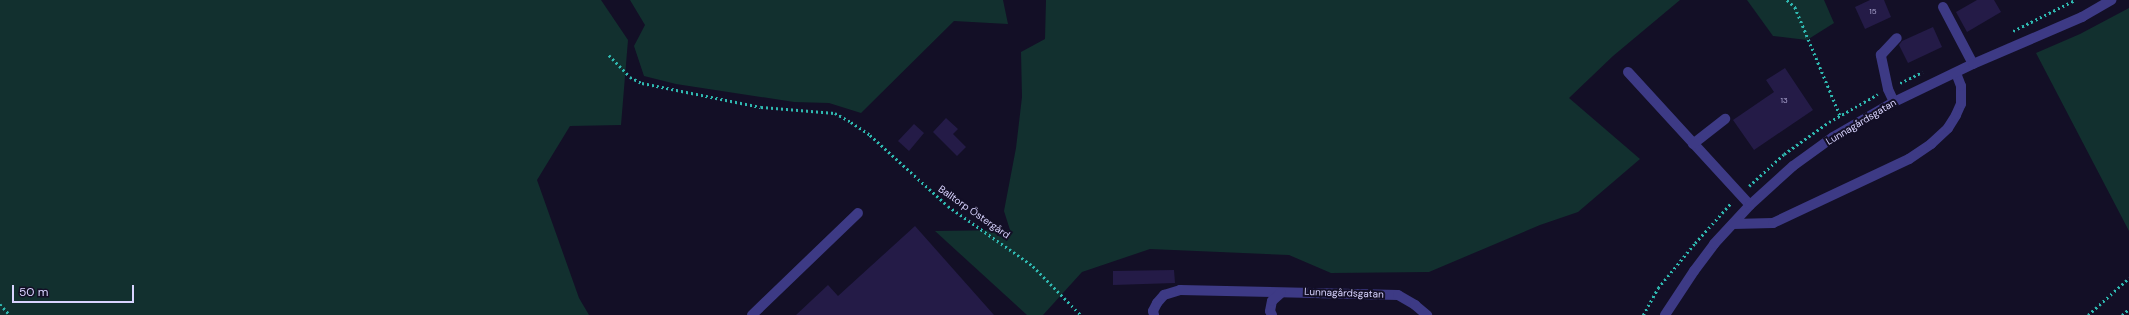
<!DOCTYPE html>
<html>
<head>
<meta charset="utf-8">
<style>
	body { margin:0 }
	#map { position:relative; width:2129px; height:315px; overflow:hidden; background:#130f26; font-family:"DM Sans",sans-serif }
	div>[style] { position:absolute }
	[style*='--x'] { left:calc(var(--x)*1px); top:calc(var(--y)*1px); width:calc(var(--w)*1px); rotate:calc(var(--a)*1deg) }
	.green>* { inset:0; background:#12302f }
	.building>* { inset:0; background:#241b47 }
	.path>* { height:2.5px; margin-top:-1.25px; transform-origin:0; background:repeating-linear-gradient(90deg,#2fb8b0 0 2px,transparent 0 5px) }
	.minor>* { height:10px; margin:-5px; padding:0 5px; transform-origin:5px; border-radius:5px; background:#3d3a85 }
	span { translate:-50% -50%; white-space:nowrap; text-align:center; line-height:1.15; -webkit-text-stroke:4px #130f26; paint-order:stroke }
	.number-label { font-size:8px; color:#aca6d1 }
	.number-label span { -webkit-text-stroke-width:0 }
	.street-label { font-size:10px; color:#d9d4ff }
	.scale { position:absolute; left:12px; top:285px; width:122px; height:18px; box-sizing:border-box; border:2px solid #d9d4ff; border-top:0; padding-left:5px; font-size:12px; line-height:14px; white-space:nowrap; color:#d9d4ff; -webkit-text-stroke:3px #130f26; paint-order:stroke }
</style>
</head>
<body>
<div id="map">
	<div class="green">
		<i style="clip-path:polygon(0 0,601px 0,628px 40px,621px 125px,570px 126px,537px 180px,579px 298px,589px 315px,0 315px)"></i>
		<i style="clip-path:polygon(630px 0,1003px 0,1008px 24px,954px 21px,861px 113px,829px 103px,794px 102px,676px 84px,644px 76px,634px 46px,645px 25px)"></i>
		<i style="clip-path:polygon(1046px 0,1680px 0,1613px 56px,1569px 98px,1640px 159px,1578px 212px,1540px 225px,1429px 272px,1331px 273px,1289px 255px,1150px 249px,1082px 272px,1043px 315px,1027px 315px,935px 231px,1010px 230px,1004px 211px,1016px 148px,1022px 97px,1021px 52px,1045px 39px)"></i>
		<i style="clip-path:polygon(1747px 0,1824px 0,1834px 23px,1807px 40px,1773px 36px)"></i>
		<i style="clip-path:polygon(2129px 8px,2129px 231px,2036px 53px,2080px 34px)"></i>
	</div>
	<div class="building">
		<i style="clip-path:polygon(1870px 0,1884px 0,1891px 17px,1865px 29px,1855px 7px)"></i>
		<i style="clip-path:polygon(1977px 0,1994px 0,2001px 12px,1967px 32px,1956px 12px)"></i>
		<i style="clip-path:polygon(1933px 27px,1942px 47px,1908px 63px,1899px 45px,1902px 41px)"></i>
		<i style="clip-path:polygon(1785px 68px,1813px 110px,1754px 150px,1733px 120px,1774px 92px,1766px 80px)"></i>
		<i style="clip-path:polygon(946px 118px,958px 129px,953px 134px,966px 147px,957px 156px,933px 132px)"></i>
		<i style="clip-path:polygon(914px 124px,924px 133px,909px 151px,898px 141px)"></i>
		<i style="clip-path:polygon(915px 226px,994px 315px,796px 315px,828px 285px,838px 296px)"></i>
		<i style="clip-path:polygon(1174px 270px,1175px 283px,1113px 285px,1113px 271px)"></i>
	</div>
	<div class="path">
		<i style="--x:1787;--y:0;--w:11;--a:41"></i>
		<i style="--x:1795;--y:7;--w:117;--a:67.4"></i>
		<i style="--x:2013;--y:31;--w:69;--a:-26.6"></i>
		<i style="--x:609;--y:55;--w:30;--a:46"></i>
		<i style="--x:630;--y:77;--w:13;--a:27"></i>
		<i style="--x:642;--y:83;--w:121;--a:11.4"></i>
		<i style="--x:761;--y:107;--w:74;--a:4.6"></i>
		<i style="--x:835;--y:113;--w:18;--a:29"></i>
		<i style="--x:851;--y:122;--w:23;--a:34"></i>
		<i style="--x:870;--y:135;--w:105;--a:42.3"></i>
		<i style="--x:948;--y:206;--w:104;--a:35.2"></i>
		<i style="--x:1033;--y:266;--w:69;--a:45.6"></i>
		<i style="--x:1900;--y:83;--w:25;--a:-26"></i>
		<i style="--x:1749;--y:186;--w:47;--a:-42.4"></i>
		<i style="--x:1784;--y:154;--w:55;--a:-35.4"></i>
		<i style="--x:1829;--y:122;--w:56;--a:-29.7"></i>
		<i style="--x:0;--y:304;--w:15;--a:48"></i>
		<i style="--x:1643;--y:315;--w:31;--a:-61"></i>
		<i style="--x:1658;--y:288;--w:58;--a:-50.6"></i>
		<i style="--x:1695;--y:243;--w:54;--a:-48"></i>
		<i style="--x:2088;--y:315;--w:55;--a:-42.1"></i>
		<i style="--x:2122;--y:315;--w:9;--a:-41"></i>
	</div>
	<div class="minor">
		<i style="--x:1943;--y:7;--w:64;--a:62.2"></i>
		<i style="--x:1628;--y:72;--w:180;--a:47.5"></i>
		<i style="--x:1894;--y:102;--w:14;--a:-115"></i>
		<i style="--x:1888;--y:89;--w:35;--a:-102"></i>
		<i style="--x:1881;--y:55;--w:23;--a:-47"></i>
		<i style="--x:1693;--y:144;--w:41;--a:-38"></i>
		<i style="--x:1733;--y:224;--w:40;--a:-1.4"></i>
		<i style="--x:1773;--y:223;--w:150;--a:-25.2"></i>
		<i style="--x:1909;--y:159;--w:27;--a:-34"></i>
		<i style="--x:1931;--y:144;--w:23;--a:-43"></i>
		<i style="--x:1948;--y:128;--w:15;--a:-58"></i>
		<i style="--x:1956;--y:115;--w:12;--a:-66"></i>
		<i style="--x:1961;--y:104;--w:18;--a:-90"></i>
		<i style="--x:1961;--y:86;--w:14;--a:-111"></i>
		<i style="--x:752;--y:315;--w:147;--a:-43.9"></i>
		<i style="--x:1154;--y:315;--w:4;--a:-104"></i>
		<i style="--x:1153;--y:311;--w:9;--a:-63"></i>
		<i style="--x:1157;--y:303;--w:11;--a:-49"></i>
		<i style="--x:1164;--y:295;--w:17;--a:-17"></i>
		<i style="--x:1180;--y:290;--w:218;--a:1.3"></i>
		<i style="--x:1398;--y:295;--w:20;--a:30"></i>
		<i style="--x:1415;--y:305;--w:16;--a:40"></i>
		<i style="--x:1272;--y:315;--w:4;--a:-117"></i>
		<i style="--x:1270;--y:311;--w:10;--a:-79"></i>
		<i style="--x:1272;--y:301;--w:12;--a:-42"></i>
		<i style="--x:1665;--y:315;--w:53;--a:-56.6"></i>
		<i style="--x:1694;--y:271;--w:34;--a:-53"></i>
		<i style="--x:1714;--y:244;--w:53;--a:-47.3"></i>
		<i style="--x:1750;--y:205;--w:58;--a:-42.2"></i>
		<i style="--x:1793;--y:166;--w:49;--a:-35.9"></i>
		<i style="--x:1833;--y:137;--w:70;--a:-29.8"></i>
		<i style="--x:1894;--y:102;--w:88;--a:-25.7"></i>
		<i style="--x:1973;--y:64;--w:119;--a:-23.3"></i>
		<i style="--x:2082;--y:17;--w:34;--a:-30"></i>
	</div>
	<div class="number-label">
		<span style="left:1873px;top:12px">15</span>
		<span style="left:1784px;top:101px">13</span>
	</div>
	<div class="street-label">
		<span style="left:1861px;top:122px;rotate:-31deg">Lunnagårdsgatan</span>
		<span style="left:974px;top:212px;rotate:35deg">Balltorp Östergård</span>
		<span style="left:1344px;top:293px;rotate:2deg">Lunnagårdsgatan</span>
	</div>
	<div class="scale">50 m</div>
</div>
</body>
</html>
